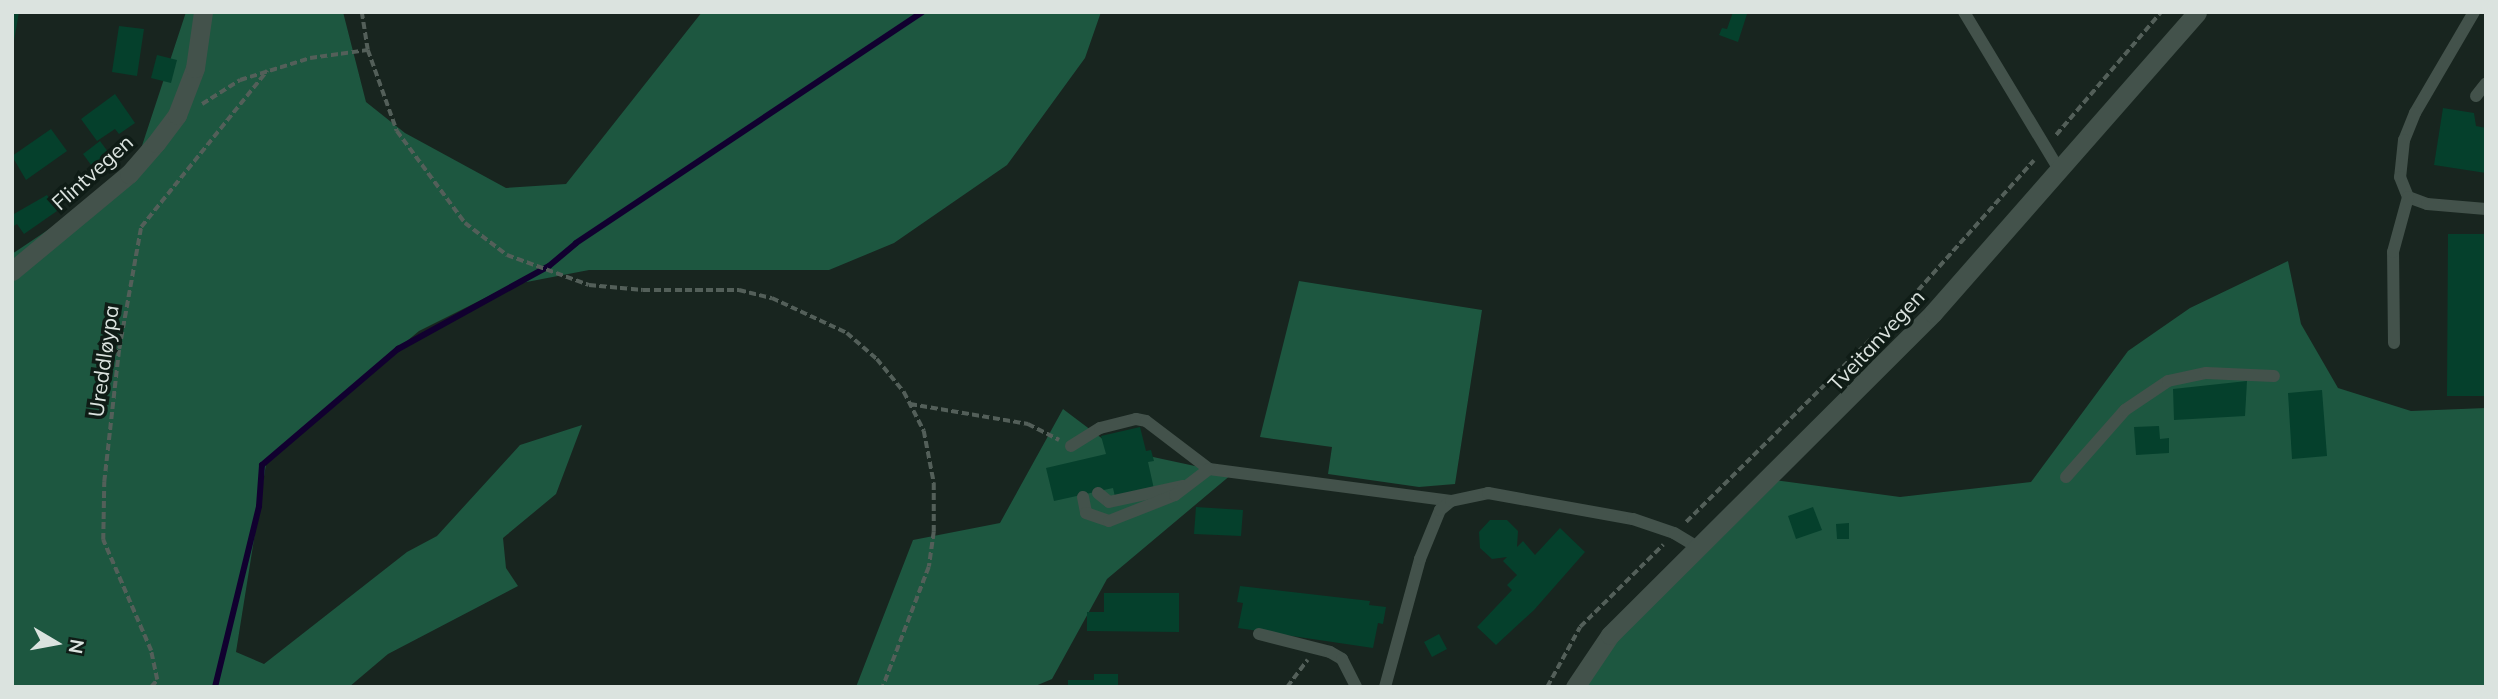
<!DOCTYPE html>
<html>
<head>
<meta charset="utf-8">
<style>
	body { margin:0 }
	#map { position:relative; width:2498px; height:699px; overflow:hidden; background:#18251f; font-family:Mulish,sans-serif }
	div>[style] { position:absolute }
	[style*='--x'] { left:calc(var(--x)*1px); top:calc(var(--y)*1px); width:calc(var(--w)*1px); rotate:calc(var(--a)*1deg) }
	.green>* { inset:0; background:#1d5740 }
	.stream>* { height:6px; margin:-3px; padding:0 3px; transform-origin:3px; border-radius:3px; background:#11002f }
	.building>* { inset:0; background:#05402c }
	.path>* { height:3.5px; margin-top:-1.75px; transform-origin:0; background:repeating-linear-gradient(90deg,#535f59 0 7px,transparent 0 10.5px) }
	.service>* { height:12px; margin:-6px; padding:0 6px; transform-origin:6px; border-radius:6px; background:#43524b }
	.minor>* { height:19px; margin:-9.5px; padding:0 9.5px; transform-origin:9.5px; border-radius:9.5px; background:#43524b }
	.secondary>* { height:19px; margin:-9.5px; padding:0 9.5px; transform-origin:9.5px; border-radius:9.5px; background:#43524b }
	span { translate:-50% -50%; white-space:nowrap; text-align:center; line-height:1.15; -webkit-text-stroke:7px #0f1c16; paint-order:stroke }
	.street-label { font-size:21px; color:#dbe3df }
	.frame { position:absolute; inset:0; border:14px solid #dbe3df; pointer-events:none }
	.north { position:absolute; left:21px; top:608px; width:70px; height:70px; -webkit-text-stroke:5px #0f1c16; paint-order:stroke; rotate:100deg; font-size:19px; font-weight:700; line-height:28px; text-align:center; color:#dbe3df }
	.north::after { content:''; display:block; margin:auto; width:24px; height:32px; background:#dbe3df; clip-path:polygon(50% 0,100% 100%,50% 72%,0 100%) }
</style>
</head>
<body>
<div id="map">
	<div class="green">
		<i style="clip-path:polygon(186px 12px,343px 12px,366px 102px,405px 133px,506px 188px,566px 184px,702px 12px,1101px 12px,1085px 58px,1007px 165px,894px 243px,829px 270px,589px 270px,511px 285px,419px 331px,267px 458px,236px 652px,264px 664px,407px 552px,437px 536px,520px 445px,582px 425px,556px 494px,503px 538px,506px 568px,518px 586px,388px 654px,349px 687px,12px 687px,12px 254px,133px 173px)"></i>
		<i style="clip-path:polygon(2288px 261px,2301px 324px,2338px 388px,2411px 411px,2486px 408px,2486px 687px,1584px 687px,1600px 651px,1774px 480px,1900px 497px,2031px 482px,2128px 351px,2190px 308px)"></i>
		<i style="clip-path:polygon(1299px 281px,1482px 310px,1455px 484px,1419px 487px,1328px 474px,1332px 447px,1260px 437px)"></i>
		<i style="clip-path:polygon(1063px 409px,1116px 449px,1232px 474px,1107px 579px,1052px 679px,1033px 687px,856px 687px,913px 540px,1000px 523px)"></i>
	</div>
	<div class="stream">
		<i style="--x:215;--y:687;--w:186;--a:-76.3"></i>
		<i style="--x:259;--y:506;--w:41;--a:-85.8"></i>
		<i style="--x:262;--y:465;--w:179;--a:-40.5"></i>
		<i style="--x:398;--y:349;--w:172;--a:-28.8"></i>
		<i style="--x:549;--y:266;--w:35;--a:-40"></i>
		<i style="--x:576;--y:243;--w:416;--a:-33.7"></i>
	</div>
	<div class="building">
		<i style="clip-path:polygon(12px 12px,19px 12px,14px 41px,12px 41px)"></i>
		<i style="clip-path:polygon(1733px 12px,1747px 14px,1738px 42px,1719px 35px,1722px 28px,1727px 29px)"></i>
		<i style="clip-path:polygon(119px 26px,144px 29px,137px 76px,112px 72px)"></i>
		<i style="clip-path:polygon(157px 55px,177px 60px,171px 83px,151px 78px)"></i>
		<i style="clip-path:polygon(115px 94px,135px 123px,119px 134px,115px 129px,97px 141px,81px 119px)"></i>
		<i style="clip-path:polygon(2443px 108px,2474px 113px,2476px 126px,2486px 128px,2486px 173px,2434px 165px)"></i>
		<i style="clip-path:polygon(51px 129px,67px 151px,26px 180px,12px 156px)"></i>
		<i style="clip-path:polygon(100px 141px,111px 156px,94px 169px,83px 154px)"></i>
		<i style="clip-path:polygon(47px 195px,57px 211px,24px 234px,17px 224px,12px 227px,12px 215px)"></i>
		<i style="clip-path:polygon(2448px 234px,2486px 234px,2486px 396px,2447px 396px)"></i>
		<i style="clip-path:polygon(2247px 381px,2245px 416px,2174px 420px,2173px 389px)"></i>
		<i style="clip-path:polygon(2322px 390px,2327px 456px,2292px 459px,2288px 393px)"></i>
		<i style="clip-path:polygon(2159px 426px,2160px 439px,2169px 438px,2169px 453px,2136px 455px,2134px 427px)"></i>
		<i style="clip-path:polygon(1140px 427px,1146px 451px,1151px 450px,1154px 461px,1148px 462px,1154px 489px,1115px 497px,1113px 488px,1054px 501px,1046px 468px,1106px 454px,1101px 436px)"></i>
		<i style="clip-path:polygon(1196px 507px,1243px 510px,1241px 536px,1194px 534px)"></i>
		<i style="clip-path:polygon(1813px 507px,1822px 530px,1796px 539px,1788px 516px)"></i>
		<i style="clip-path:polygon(1490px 520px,1507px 520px,1518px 531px,1517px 547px,1523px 541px,1535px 555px,1560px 528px,1585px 552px,1534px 610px,1496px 645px,1477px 627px,1512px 590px,1507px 585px,1517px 575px,1503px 561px,1507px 557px,1492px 559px,1480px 548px,1479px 532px)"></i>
		<i style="clip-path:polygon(1849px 523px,1849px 539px,1837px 539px,1836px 524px)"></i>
		<i style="clip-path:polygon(1240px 586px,1370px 601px,1369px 605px,1386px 607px,1383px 624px,1378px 623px,1373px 648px,1238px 628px,1243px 603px,1237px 602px)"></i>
		<i style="clip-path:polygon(1104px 593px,1179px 593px,1179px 632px,1087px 631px,1087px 612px,1104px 612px)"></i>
		<i style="clip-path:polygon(1439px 634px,1447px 649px,1432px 657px,1424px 642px)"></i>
		<i style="clip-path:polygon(1094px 674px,1118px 674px,1118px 687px,1068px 687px,1068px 680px,1094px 680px)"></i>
	</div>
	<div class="path">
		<i style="--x:362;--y:12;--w:38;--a:81"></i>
		<i style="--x:368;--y:50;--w:86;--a:70.3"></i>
		<i style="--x:397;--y:131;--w:114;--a:53.5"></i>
		<i style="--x:465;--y:223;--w:53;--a:37.3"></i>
		<i style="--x:507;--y:255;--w:87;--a:20.1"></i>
		<i style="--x:589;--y:285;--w:54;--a:5.3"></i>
		<i style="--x:643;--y:290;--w:96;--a:0"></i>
		<i style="--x:739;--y:290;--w:34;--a:14"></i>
		<i style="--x:772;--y:298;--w:83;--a:25"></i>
		<i style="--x:847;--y:333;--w:40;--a:41"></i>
		<i style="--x:877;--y:359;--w:43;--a:50.7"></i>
		<i style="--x:904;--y:392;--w:44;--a:62.9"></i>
		<i style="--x:924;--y:431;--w:53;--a:79.1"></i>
		<i style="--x:934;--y:483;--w:49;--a:90"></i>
		<i style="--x:934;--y:532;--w:35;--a:98"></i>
		<i style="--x:929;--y:567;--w:129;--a:111"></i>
		<i style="--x:202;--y:104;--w:45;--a:-32.3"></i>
		<i style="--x:240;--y:80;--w:73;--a:-17.4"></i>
		<i style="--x:310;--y:58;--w:59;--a:-7.9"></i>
		<i style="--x:2056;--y:135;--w:162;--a:-49.5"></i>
		<i style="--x:910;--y:404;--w:120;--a:9.6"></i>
		<i style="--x:1028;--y:424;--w:35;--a:27"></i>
		<i style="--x:1686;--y:522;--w:307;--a:-44.7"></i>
		<i style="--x:1904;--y:306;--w:195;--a:-48.3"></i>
		<i style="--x:151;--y:687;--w:9;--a:-49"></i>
		<i style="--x:157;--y:680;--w:30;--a:-102"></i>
		<i style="--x:151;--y:651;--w:121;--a:-113.4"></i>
		<i style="--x:103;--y:540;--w:58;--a:-89"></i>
		<i style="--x:104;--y:482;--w:134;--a:-83.6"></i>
		<i style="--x:119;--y:349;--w:124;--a:-79.8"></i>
		<i style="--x:141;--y:227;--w:201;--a:-51.1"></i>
		<i style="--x:1287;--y:687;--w:34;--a:-53"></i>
		<i style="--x:1547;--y:687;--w:68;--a:-61.2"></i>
		<i style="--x:1580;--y:627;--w:117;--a:-44.7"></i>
	</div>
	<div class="service">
		<i style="--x:1964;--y:12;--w:186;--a:58.9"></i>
		<i style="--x:2474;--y:12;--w:117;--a:120.3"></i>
		<i style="--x:2415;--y:113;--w:29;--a:112"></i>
		<i style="--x:2404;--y:140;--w:37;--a:96"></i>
		<i style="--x:2400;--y:177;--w:22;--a:68"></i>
		<i style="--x:2408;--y:197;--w:20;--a:20"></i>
		<i style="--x:2427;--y:204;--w:59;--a:4.8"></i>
		<i style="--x:2476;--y:96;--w:16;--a:-52"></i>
		<i style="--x:2394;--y:343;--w:91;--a:-90.6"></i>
		<i style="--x:2393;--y:252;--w:57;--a:-74.7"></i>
		<i style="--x:1071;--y:446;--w:34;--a:-32"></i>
		<i style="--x:1100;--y:428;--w:37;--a:-14"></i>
		<i style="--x:1136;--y:419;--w:10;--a:11"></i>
		<i style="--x:1146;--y:421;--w:79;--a:37.3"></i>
		<i style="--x:1209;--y:469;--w:244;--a:7.5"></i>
		<i style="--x:2066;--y:477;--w:89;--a:-48.6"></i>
		<i style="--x:2125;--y:410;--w:52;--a:-34"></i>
		<i style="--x:2168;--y:381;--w:39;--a:-12"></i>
		<i style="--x:2206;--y:373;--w:68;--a:2.5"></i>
		<i style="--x:1098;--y:493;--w:14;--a:39"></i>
		<i style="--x:1109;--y:502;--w:76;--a:-12.2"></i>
		<i style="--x:1083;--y:497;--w:16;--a:79"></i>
		<i style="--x:1086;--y:513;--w:24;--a:19"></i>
		<i style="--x:1109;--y:521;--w:71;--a:-21.5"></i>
		<i style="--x:1175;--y:495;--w:43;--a:-37.4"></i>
		<i style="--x:1259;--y:634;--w:73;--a:14.2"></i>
		<i style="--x:1330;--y:652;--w:14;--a:30"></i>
		<i style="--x:1342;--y:659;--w:31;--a:63"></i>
		<i style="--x:1385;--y:687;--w:133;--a:-74.7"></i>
		<i style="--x:1420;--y:559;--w:53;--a:-67.8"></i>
		<i style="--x:1440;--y:510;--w:14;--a:-39"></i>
		<i style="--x:1451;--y:501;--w:38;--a:-12"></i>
		<i style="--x:1488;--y:493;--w:147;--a:10.2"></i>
		<i style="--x:1633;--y:519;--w:43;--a:18.9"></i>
		<i style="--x:1674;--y:533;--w:29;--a:31"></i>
	</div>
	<div class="minor">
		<i style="--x:12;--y:271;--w:152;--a:-39.7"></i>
		<i style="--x:129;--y:174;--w:41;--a:-48.9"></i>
		<i style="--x:156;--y:143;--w:35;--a:-53"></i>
		<i style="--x:177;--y:115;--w:50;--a:-69"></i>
		<i style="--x:195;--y:68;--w:57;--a:-81.9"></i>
	</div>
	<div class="secondary">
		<i style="--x:1575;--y:687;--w:63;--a:-56.1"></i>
		<i style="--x:1610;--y:635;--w:456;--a:-44.9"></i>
		<i style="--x:1933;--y:313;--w:400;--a:-48.7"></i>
	</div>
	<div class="street-label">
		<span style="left:92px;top:172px;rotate:-42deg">Flintvegen</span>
		<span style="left:1876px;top:340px;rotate:-47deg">Tveitanvegen</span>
		<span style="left:103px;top:361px;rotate:-82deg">Ureddløypa</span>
	</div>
	<div class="frame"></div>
	<div class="north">N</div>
</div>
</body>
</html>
